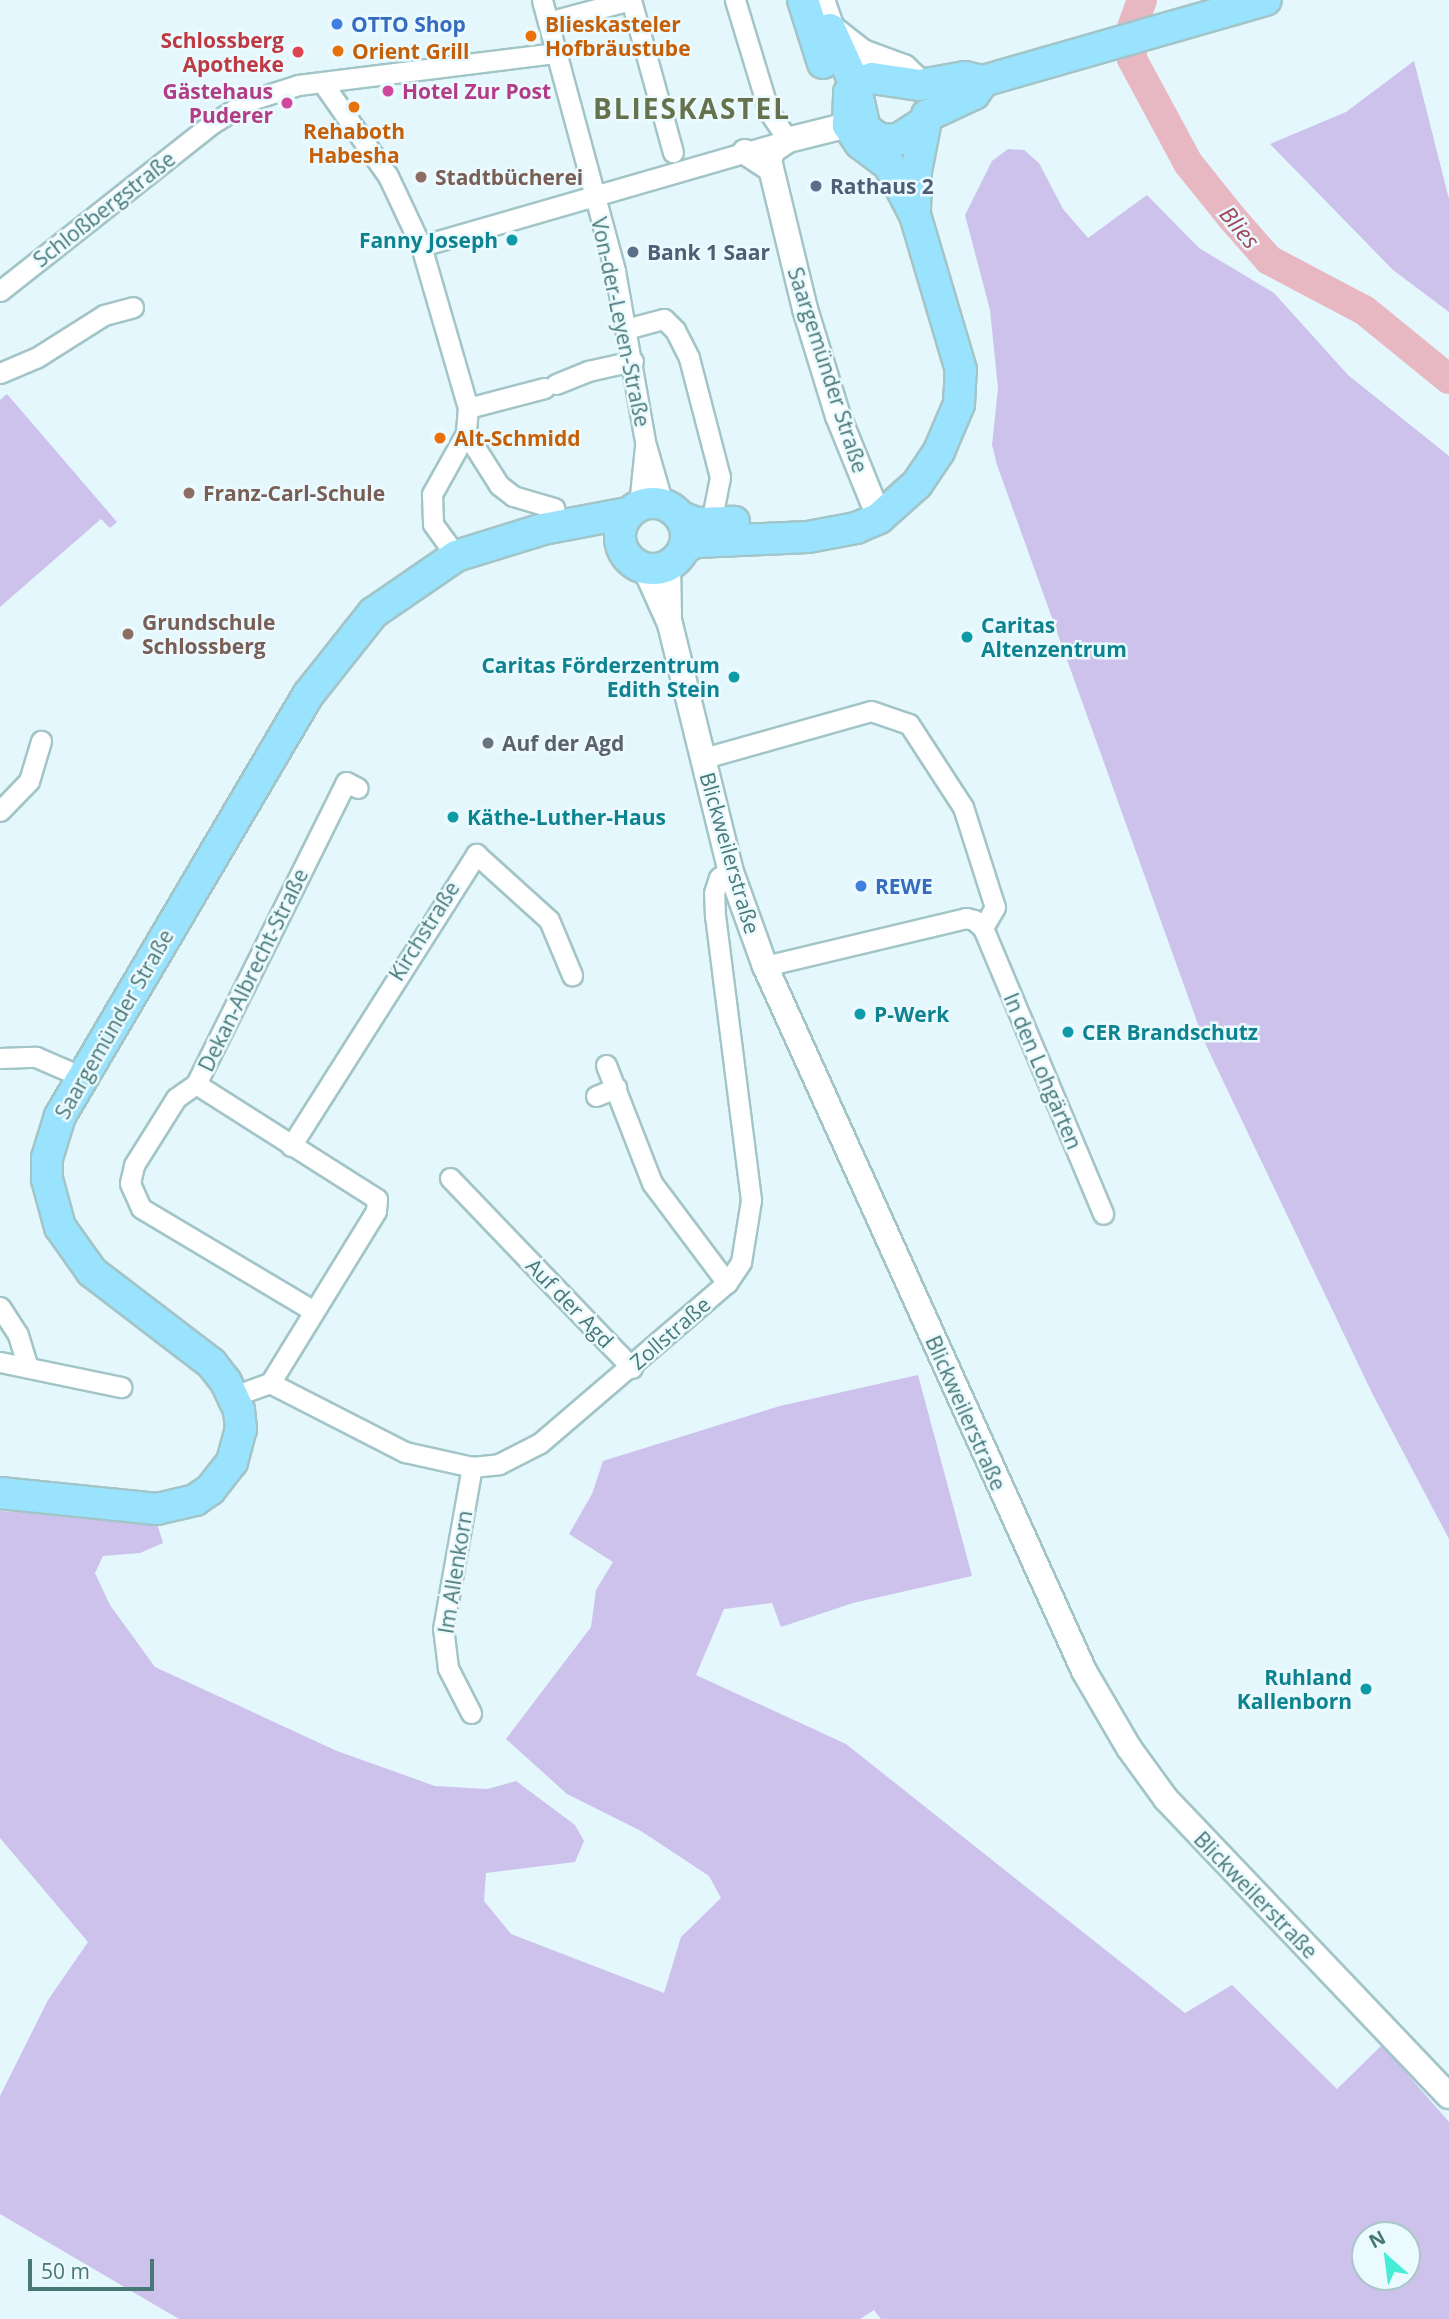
<!DOCTYPE html>
<html>
<head>
<meta charset="utf-8">
<style>
	body { margin:0 }
	#map { position:relative; width:1449px; height:2319px; overflow:hidden; background:#e4f7fd; font-family:"Open Sans",sans-serif }
	div>[style] { position:absolute }
	[style*='--x'] { left:calc(var(--x)*1px); top:calc(var(--y)*1px); width:calc(var(--w)*1px); rotate:calc(var(--a)*1deg) }
	.green>* { inset:0; background:#ccc2eb }
	.river>* { height:30px; margin:-15px; padding:0 15px; transform-origin:15px; border-radius:15px; background:#e8b8c2 }
	.roads { filter:drop-shadow(2px 0 #a2c5c8) drop-shadow(-2px 0 #a2c5c8) drop-shadow(0 2px #a2c5c8) drop-shadow(0 -2px #a2c5c8) }
	.minor>* { height:19px; margin:-9.5px; padding:0 9.5px; transform-origin:9.5px; border-radius:9.5px; background:#fff }
	.tertiary>* { height:24px; margin:-12px; padding:0 12px; transform-origin:12px; border-radius:12px; background:#fff }
	.secondary>* { height:28px; margin:-14px; padding:0 14px; transform-origin:14px; border-radius:14px; background:#fff }
	.primary>* { height:30px; margin:-15px; padding:0 15px; transform-origin:15px; border-radius:15px; background:#9ae3fe }
	.primary>.ring { margin:-15px; padding:0; box-sizing:content-box; background:none; border:30px solid #9ae3fe; border-radius:50% }
	.dots>* { width:19px; height:19px; translate:-50% -50%; box-sizing:border-box; border:4px solid #ebfaff; border-radius:50% }
	span { translate:-50% -50%; white-space:nowrap; text-align:center; line-height:1.15; -webkit-text-stroke:5px #ebfaff; paint-order:stroke }
	.shop-label { font-size:21px; color:#366cbe; font-weight:700 }
	.left { translate:0 -50%; text-align:left }
	.food-label { font-size:21px; color:#c56008; font-weight:700 }
	.health-label { font-size:21px; color:#be3a42; font-weight:700 }
	.right { translate:-100% -50%; text-align:right }
	.hotel-label { font-size:21px; color:#b23c85; font-weight:700 }
	.education-label { font-size:21px; color:#785e54; font-weight:700 }
	.service-label { font-size:21px; color:#4e5e75; font-weight:700 }
	.street-label { font-size:21px; color:#487777 }
	.culture-label { font-size:21px; color:#0d838f; font-weight:700 }
	.worship-label { font-size:21px; color:#5b616d; font-weight:700 }
	.water-label { font-size:23px; color:#a14a5a; font-style:italic }
	.district-label { font-size:28px; color:#66724b; font-weight:700; letter-spacing:2px }
	.north { position:absolute; left:1351px; top:2221px; width:70px; height:70px; box-sizing:border-box; background:#ebfaff; border:2px solid #aac6c9; border-radius:50%; rotate:332deg; font-size:19px; font-weight:700; line-height:28px; text-align:center; color:#487777 }
	.north::after { content:''; display:block; margin:auto; width:24px; height:32px; background:#45ecd6; clip-path:polygon(50% 0,100% 100%,50% 72%,0 100%) }
	.scale { position:absolute; left:28px; top:2259px; width:126px; height:32px; box-sizing:border-box; border:4px solid #487777; border-top:0; padding-left:9px; font-size:21px; line-height:24px; white-space:nowrap; color:#487777; -webkit-text-stroke:5px #ebfaff; paint-order:stroke }
</style>
</head>
<body>
<div id="map">
	<div class="green">
		<i style="clip-path:polygon(1414px 61px,1449px 199px,1449px 312px,1393px 270px,1270px 144px,1346px 112px)"></i>
		<i style="clip-path:polygon(1008px 149px,1024px 150px,1039px 163px,1063px 209px,1088px 238px,1147px 195px,1199px 248px,1274px 293px,1348px 375px,1449px 456px,1449px 1539px,1372px 1393px,1204px 1041px,997px 465px,992px 445px,998px 388px,990px 310px,965px 215px,992px 161px)"></i>
		<i style="clip-path:polygon(7px 394px,117px 522px,110px 528px,101px 519px,0 607px,0 400px)"></i>
		<i style="clip-path:polygon(evenodd,918px 1375px,972px 1576px,853px 1603px,781px 1627px,772px 1603px,724px 1609px,696px 1675px,846px 1744px,1185px 2013px,1232px 1985px,1337px 2089px,1382px 2045px,1449px 2122px,1449px 2319px,881px 2319px,874px 2310px,860px 2319px,179px 2319px,0 2214px,0 2096px,48px 2000px,88px 1942px,0 1838px,0 1511px,156px 1520px,163px 1543px,140px 1553px,103px 1556px,95px 1573px,110px 1605px,155px 1667px,337px 1751px,435px 1786px,487px 1789px,516px 1781px,575px 1825px,584px 1841px,575px 1862px,486px 1873px,484px 1901px,511px 1934px,664px 1993px,681px 1937px,721px 1898px,709px 1876px,641px 1831px,567px 1794px,506px 1739px,591px 1627px,596px 1590px,613px 1562px,569px 1534px,592px 1494px,603px 1461px,780px 1406px,918px 1375px,1365px 2235px,1407px 2235px,1407px 2277px,1365px 2277px,1365px 2235px)"></i>
	</div>
	<div class="river">
		<i style="--x:1142;--y:0;--w:30;--a:110"></i>
		<i style="--x:1132;--y:28;--w:31;--a:90"></i>
		<i style="--x:1132;--y:59;--w:118;--a:61.7"></i>
		<i style="--x:1188;--y:163;--w:70;--a:51.3"></i>
		<i style="--x:1232;--y:218;--w:56;--a:48.6"></i>
		<i style="--x:1269;--y:260;--w:107;--a:27.8"></i>
		<i style="--x:1364;--y:310;--w:109;--a:39.1"></i>
	</div>
	<div class="roads">
		<div class="minor">
			<i style="--x:542;--y:0;--w:281;--a:74.9"></i>
			<i style="--x:615;--y:271;--w:174;--a:80"></i>
			<i style="--x:645;--y:442;--w:65;--a:73.8"></i>
			<i style="--x:631;--y:0;--w:158;--a:74.6"></i>
			<i style="--x:548;--y:22;--w:85;--a:-15"></i>
			<i style="--x:324;--y:85;--w:111;--a:54.9"></i>
			<i style="--x:388;--y:176;--w:77;--a:64.8"></i>
			<i style="--x:421;--y:246;--w:169;--a:73.8"></i>
			<i style="--x:468;--y:408;--w:25;--a:95"></i>
			<i style="--x:466;--y:433;--w:70;--a:119.1"></i>
			<i style="--x:432;--y:494;--w:30;--a:88"></i>
			<i style="--x:433;--y:524;--w:39;--a:54"></i>
			<i style="--x:421;--y:246;--w:382;--a:-16.1"></i>
			<i style="--x:788;--y:140;--w:34;--a:-124"></i>
			<i style="--x:769;--y:112;--w:117;--a:-106.9"></i>
			<i style="--x:0;--y:291;--w:271;--a:-38.3"></i>
			<i style="--x:213;--y:123;--w:41;--a:-32.2"></i>
			<i style="--x:248;--y:101;--w:52;--a:-17.7"></i>
			<i style="--x:298;--y:85;--w:260;--a:-7.1"></i>
			<i style="--x:626;--y:329;--w:39;--a:-15"></i>
			<i style="--x:664;--y:319;--w:16;--a:45"></i>
			<i style="--x:675;--y:330;--w:31;--a:63"></i>
			<i style="--x:689;--y:358;--w:123;--a:75.4"></i>
			<i style="--x:720;--y:477;--w:47;--a:101.1"></i>
			<i style="--x:0;--y:373;--w:39;--a:-23"></i>
			<i style="--x:36;--y:358;--w:80;--a:-32.3"></i>
			<i style="--x:104;--y:315;--w:30;--a:-15"></i>
			<i style="--x:556;--y:384;--w:35;--a:-22"></i>
			<i style="--x:588;--y:371;--w:46;--a:-12.5"></i>
			<i style="--x:468;--y:408;--w:79;--a:-14.7"></i>
			<i style="--x:466;--y:433;--w:62;--a:57.6"></i>
			<i style="--x:499;--y:485;--w:18;--a:38"></i>
			<i style="--x:513;--y:496;--w:43;--a:16.3"></i>
			<i style="--x:639;--y:505;--w:58;--a:-84.1"></i>
			<i style="--x:704;--y:758;--w:173;--a:-15.7"></i>
			<i style="--x:871;--y:711;--w:40;--a:18.9"></i>
			<i style="--x:909;--y:724;--w:99;--a:57"></i>
			<i style="--x:963;--y:807;--w:105;--a:72.3"></i>
			<i style="--x:995;--y:907;--w:24;--a:120"></i>
			<i style="--x:0;--y:811;--w:42;--a:-46"></i>
			<i style="--x:29;--y:781;--w:42;--a:-73.3"></i>
			<i style="--x:765;--y:966;--w:207;--a:-13.4"></i>
			<i style="--x:966;--y:918;--w:8;--a:14"></i>
			<i style="--x:974;--y:920;--w:12;--a:42"></i>
			<i style="--x:983;--y:928;--w:310;--a:67.2"></i>
			<i style="--x:0;--y:1058;--w:36;--a:-2"></i>
			<i style="--x:36;--y:1057;--w:48;--a:23.4"></i>
			<i style="--x:606;--y:1065;--w:127;--a:68.7"></i>
			<i style="--x:652;--y:1183;--w:125;--a:53.1"></i>
			<i style="--x:196;--y:1084;--w:214;--a:32.4"></i>
			<i style="--x:377;--y:1199;--w:12;--a:95"></i>
			<i style="--x:376;--y:1211;--w:202;--a:121.6"></i>
			<i style="--x:596;--y:1096;--w:22;--a:-22"></i>
			<i style="--x:291;--y:1146;--w:346;--a:-57.6"></i>
			<i style="--x:476;--y:854;--w:98;--a:42.1"></i>
			<i style="--x:549;--y:920;--w:60;--a:67.3"></i>
			<i style="--x:450;--y:1178;--w:263;--a:46.2"></i>
			<i style="--x:0;--y:1307;--w:33;--a:57"></i>
			<i style="--x:18;--y:1335;--w:34;--a:73"></i>
			<i style="--x:312;--y:1310;--w:199;--a:-149.2"></i>
			<i style="--x:141;--y:1208;--w:27;--a:-114"></i>
			<i style="--x:130;--y:1183;--w:18;--a:-77"></i>
			<i style="--x:134;--y:1165;--w:79;--a:-57.9"></i>
			<i style="--x:176;--y:1098;--w:24;--a:-35"></i>
			<i style="--x:196;--y:1084;--w:337;--a:-63.6"></i>
			<i style="--x:346;--y:782;--w:13;--a:27"></i>
			<i style="--x:0;--y:1362;--w:124;--a:11.7"></i>
			<i style="--x:234;--y:1396;--w:38;--a:-20"></i>
			<i style="--x:270;--y:1383;--w:152;--a:27.1"></i>
			<i style="--x:405;--y:1452;--w:69;--a:12.6"></i>
			<i style="--x:472;--y:1467;--w:27;--a:-6"></i>
			<i style="--x:499;--y:1464;--w:46;--a:-27.1"></i>
			<i style="--x:540;--y:1443;--w:246;--a:-40.6"></i>
			<i style="--x:727;--y:1283;--w:25;--a:-56"></i>
			<i style="--x:741;--y:1262;--w:63;--a:-80.8"></i>
			<i style="--x:751;--y:1200;--w:285;--a:-97.2"></i>
			<i style="--x:715;--y:917;--w:24;--a:-92"></i>
			<i style="--x:714;--y:893;--w:16;--a:-72"></i>
			<i style="--x:719;--y:878;--w:14;--a:-39"></i>
			<i style="--x:471;--y:1713;--w:51;--a:-117.1"></i>
			<i style="--x:448;--y:1668;--w:39;--a:-97"></i>
			<i style="--x:443;--y:1629;--w:165;--a:-79.9"></i>
		</div>
		<div class="tertiary">
			<i style="--x:860;--y:117;--w:14;--a:146"></i>
			<i style="--x:848;--y:125;--w:62;--a:166"></i>
			<i style="--x:788;--y:140;--w:18;--a:146"></i>
			<i style="--x:773;--y:150;--w:11;--a:112"></i>
			<i style="--x:769;--y:160;--w:153;--a:76.4"></i>
			<i style="--x:805;--y:309;--w:112;--a:72.9"></i>
			<i style="--x:838;--y:416;--w:93;--a:67.9"></i>
			<i style="--x:745;--y:152;--w:30;--a:33"></i>
			<i style="--x:668;--y:565;--w:51;--a:88.9"></i>
			<i style="--x:645;--y:568;--w:61;--a:65.9"></i>
			<i style="--x:670;--y:624;--w:252;--a:76.2"></i>
			<i style="--x:730;--y:869;--w:103;--a:70.2"></i>
			<i style="--x:765;--y:966;--w:774;--a:65.65"></i>
			<i style="--x:1084;--y:1671;--w:89;--a:59.7"></i>
			<i style="--x:1129;--y:1748;--w:63;--a:54"></i>
			<i style="--x:1166;--y:1799;--w:410;--a:46.4"></i>
		</div>
		<div class="secondary">
			<i style="--x:820;--y:0;--w:31;--a:71"></i>
			<i style="--x:830;--y:29;--w:41;--a:38"></i>
			<i style="--x:862;--y:54;--w:44;--a:20.1"></i>
			<i style="--x:903;--y:69;--w:23;--a:43"></i>
		</div>
		<div class="primary">
			<i style="--x:803;--y:0;--w:66;--a:72.4"></i>
			<i style="--x:830;--y:29;--w:60;--a:65.6"></i>
			<i style="--x:855;--y:84;--w:46;--a:77.5"></i>
			<i style="--x:865;--y:129;--w:18;--a:34"></i>
			<i style="--x:880;--y:139;--w:17;--a:3"></i>
			<i style="--x:897;--y:140;--w:33;--a:-33"></i>
			<i style="--x:927;--y:116;--w:52;--a:-25.1"></i>
			<i style="--x:974;--y:94;--w:16;--a:-55"></i>
			<i style="--x:915;--y:211;--w:40;--a:-88.6"></i>
			<i style="--x:916;--y:171;--w:57;--a:-78.9"></i>
			<i class="ring" style="left:620px;top:503px;width:36px;height:36px"></i>
			<i style="--x:681;--y:517;--w:16;--a:22"></i>
			<i style="--x:696;--y:523;--w:38;--a:-2"></i>
			<i style="--x:684;--y:548;--w:13;--a:-27"></i>
			<i style="--x:696;--y:542;--w:112;--a:-2.6"></i>
			<i style="--x:808;--y:537;--w:49;--a:-10.6"></i>
			<i style="--x:856;--y:528;--w:25;--a:-23"></i>
			<i style="--x:879;--y:518;--w:51;--a:-41.8"></i>
			<i style="--x:917;--y:484;--w:40;--a:-56"></i>
			<i style="--x:939;--y:451;--w:51;--a:-66.9"></i>
			<i style="--x:959;--y:404;--w:34;--a:-87"></i>
			<i style="--x:961;--y:370;--w:162;--a:-106.5"></i>
			<i style="--x:915;--y:215;--w:56;--a:-117.5"></i>
			<i style="--x:889;--y:165;--w:36;--a:-143"></i>
			<i style="--x:860;--y:143;--w:22;--a:-124"></i>
			<i style="--x:848;--y:125;--w:32;--a:-88"></i>
			<i style="--x:849;--y:93;--w:11;--a:-56"></i>
			<i style="--x:855;--y:84;--w:18;--a:-19"></i>
			<i style="--x:872;--y:78;--w:49;--a:8.3"></i>
			<i style="--x:920;--y:85;--w:46;--a:-10.1"></i>
			<i style="--x:965;--y:77;--w:18;--a:13"></i>
			<i style="--x:983;--y:81;--w:294;--a:-16"></i>
			<i style="--x:0;--y:1493;--w:158;--a:5.8"></i>
			<i style="--x:157;--y:1509;--w:39;--a:-13"></i>
			<i style="--x:195;--y:1500;--w:18;--a:-34"></i>
			<i style="--x:210;--y:1490;--w:36;--a:-52"></i>
			<i style="--x:232;--y:1462;--w:34;--a:-75"></i>
			<i style="--x:241;--y:1429;--w:19;--a:-96"></i>
			<i style="--x:239;--y:1410;--w:31;--a:-115"></i>
			<i style="--x:226;--y:1382;--w:24;--a:-128"></i>
			<i style="--x:211;--y:1363;--w:150;--a:-142.6"></i>
			<i style="--x:92;--y:1272;--w:55;--a:-125.4"></i>
			<i style="--x:60;--y:1227;--w:50;--a:-105.2"></i>
			<i style="--x:47;--y:1179;--w:21;--a:-90"></i>
			<i style="--x:47;--y:1158;--w:44;--a:-72.8"></i>
			<i style="--x:60;--y:1116;--w:489;--a:-59.5"></i>
			<i style="--x:308;--y:695;--w:105;--a:-51.6"></i>
			<i style="--x:373;--y:613;--w:101;--a:-34.5"></i>
			<i style="--x:456;--y:556;--w:91;--a:-17.2"></i>
			<i style="--x:543;--y:529;--w:86;--a:-10.7"></i>
		</div>
	</div>
	<div class="dots">
		<i style="left:337px;top:24px;background:#3f7fe0"></i>
		<i style="left:531px;top:36px;background:#e8710a"></i>
		<i style="left:338px;top:51px;background:#e8710a"></i>
		<i style="left:298px;top:52px;background:#e0444e"></i>
		<i style="left:388px;top:91px;background:#d1479c"></i>
		<i style="left:287px;top:103px;background:#d1479c"></i>
		<i style="left:354px;top:107px;background:#e8710a"></i>
		<i style="left:421px;top:177px;background:#8d6e63"></i>
		<i style="left:816px;top:186px;background:#5c6f8a"></i>
		<i style="left:512px;top:240px;background:#0f9aa8"></i>
		<i style="left:633px;top:252px;background:#5c6f8a"></i>
		<i style="left:440px;top:438px;background:#e8710a"></i>
		<i style="left:189px;top:493px;background:#8d6e63"></i>
		<i style="left:128px;top:634px;background:#8d6e63"></i>
		<i style="left:967px;top:637px;background:#0f9aa8"></i>
		<i style="left:734px;top:677px;background:#0f9aa8"></i>
		<i style="left:488px;top:743px;background:#6b7280"></i>
		<i style="left:453px;top:817px;background:#0f9aa8"></i>
		<i style="left:861px;top:886px;background:#3f7fe0"></i>
		<i style="left:860px;top:1014px;background:#0f9aa8"></i>
		<i style="left:1068px;top:1032px;background:#0f9aa8"></i>
		<i style="left:1366px;top:1689px;background:#0f9aa8"></i>
	</div>
	<div class="shop-label">
		<span class="left" style="left:351px;top:24px">OTTO Shop</span>
		<span class="left" style="left:875px;top:886px">REWE</span>
	</div>
	<div class="food-label">
		<span class="left" style="left:545px;top:36px">Blieskasteler<br>Hofbräustube</span>
		<span class="left" style="left:352px;top:51px">Orient Grill</span>
		<span style="left:354px;top:143px">Rehaboth<br>Habesha</span>
		<span class="left" style="left:454px;top:438px">Alt-Schmidd</span>
	</div>
	<div class="health-label">
		<span class="right" style="left:284px;top:52px">Schlossberg<br>Apotheke</span>
	</div>
	<div class="hotel-label">
		<span class="right" style="left:273px;top:103px">Gästehaus<br>Puderer</span>
		<span class="left" style="left:402px;top:91px">Hotel Zur Post</span>
	</div>
	<div class="education-label">
		<span class="left" style="left:435px;top:177px">Stadtbücherei</span>
		<span class="left" style="left:203px;top:493px">Franz-Carl-Schule</span>
		<span class="left" style="left:142px;top:634px">Grundschule<br>Schlossberg</span>
	</div>
	<div class="service-label">
		<span class="left" style="left:830px;top:186px">Rathaus 2</span>
		<span class="left" style="left:647px;top:252px">Bank 1 Saar</span>
	</div>
	<div class="street-label">
		<span style="left:104px;top:209px;rotate:-38deg">Schloßbergstraße</span>
		<span style="left:621px;top:322px;rotate:78deg">Von-der-Leyen-Straße</span>
		<span style="left:828px;top:370px;rotate:72deg">Saargemünder Straße</span>
		<span style="left:730px;top:853px;rotate:74deg">Blickweilerstraße</span>
		<span style="left:424px;top:931px;rotate:-58deg">Kirchstraße</span>
		<span style="left:253px;top:970px;rotate:-64deg">Dekan-Albrecht-Straße</span>
		<span style="left:114px;top:1024px;rotate:-60deg">Saargemünder Straße</span>
		<span style="left:1043px;top:1071px;rotate:67deg">In den Lohgärten</span>
		<span style="left:570px;top:1303px;rotate:46deg">Auf der Agd</span>
		<span style="left:670px;top:1333px;rotate:-41deg">Zollstraße</span>
		<span style="left:966px;top:1413px;rotate:66deg">Blickweilerstraße</span>
		<span style="left:455px;top:1572px;rotate:-81deg">Im Allenkorn</span>
		<span style="left:1256px;top:1895px;rotate:46deg">Blickweilerstraße</span>
	</div>
	<div class="culture-label">
		<span class="right" style="left:498px;top:240px">Fanny Joseph</span>
		<span class="left" style="left:981px;top:637px">Caritas<br>Altenzentrum</span>
		<span class="right" style="left:720px;top:677px">Caritas Förderzentrum<br>Edith Stein</span>
		<span class="left" style="left:467px;top:817px">Käthe-Luther-Haus</span>
		<span class="left" style="left:874px;top:1014px">P-Werk</span>
		<span class="left" style="left:1082px;top:1032px">CER Brandschutz</span>
		<span class="right" style="left:1352px;top:1689px">Ruhland<br>Kallenborn</span>
	</div>
	<div class="worship-label">
		<span class="left" style="left:502px;top:743px">Auf der Agd</span>
	</div>
	<div class="water-label">
		<span style="left:1240px;top:227px;rotate:50deg">Blies</span>
	</div>
	<div class="district-label">
		<span style="left:692px;top:108px">BLIESKASTEL</span>
	</div>
	<div class="north">N</div>
	<div class="scale">50 m</div>
</div>
</body>
</html>
